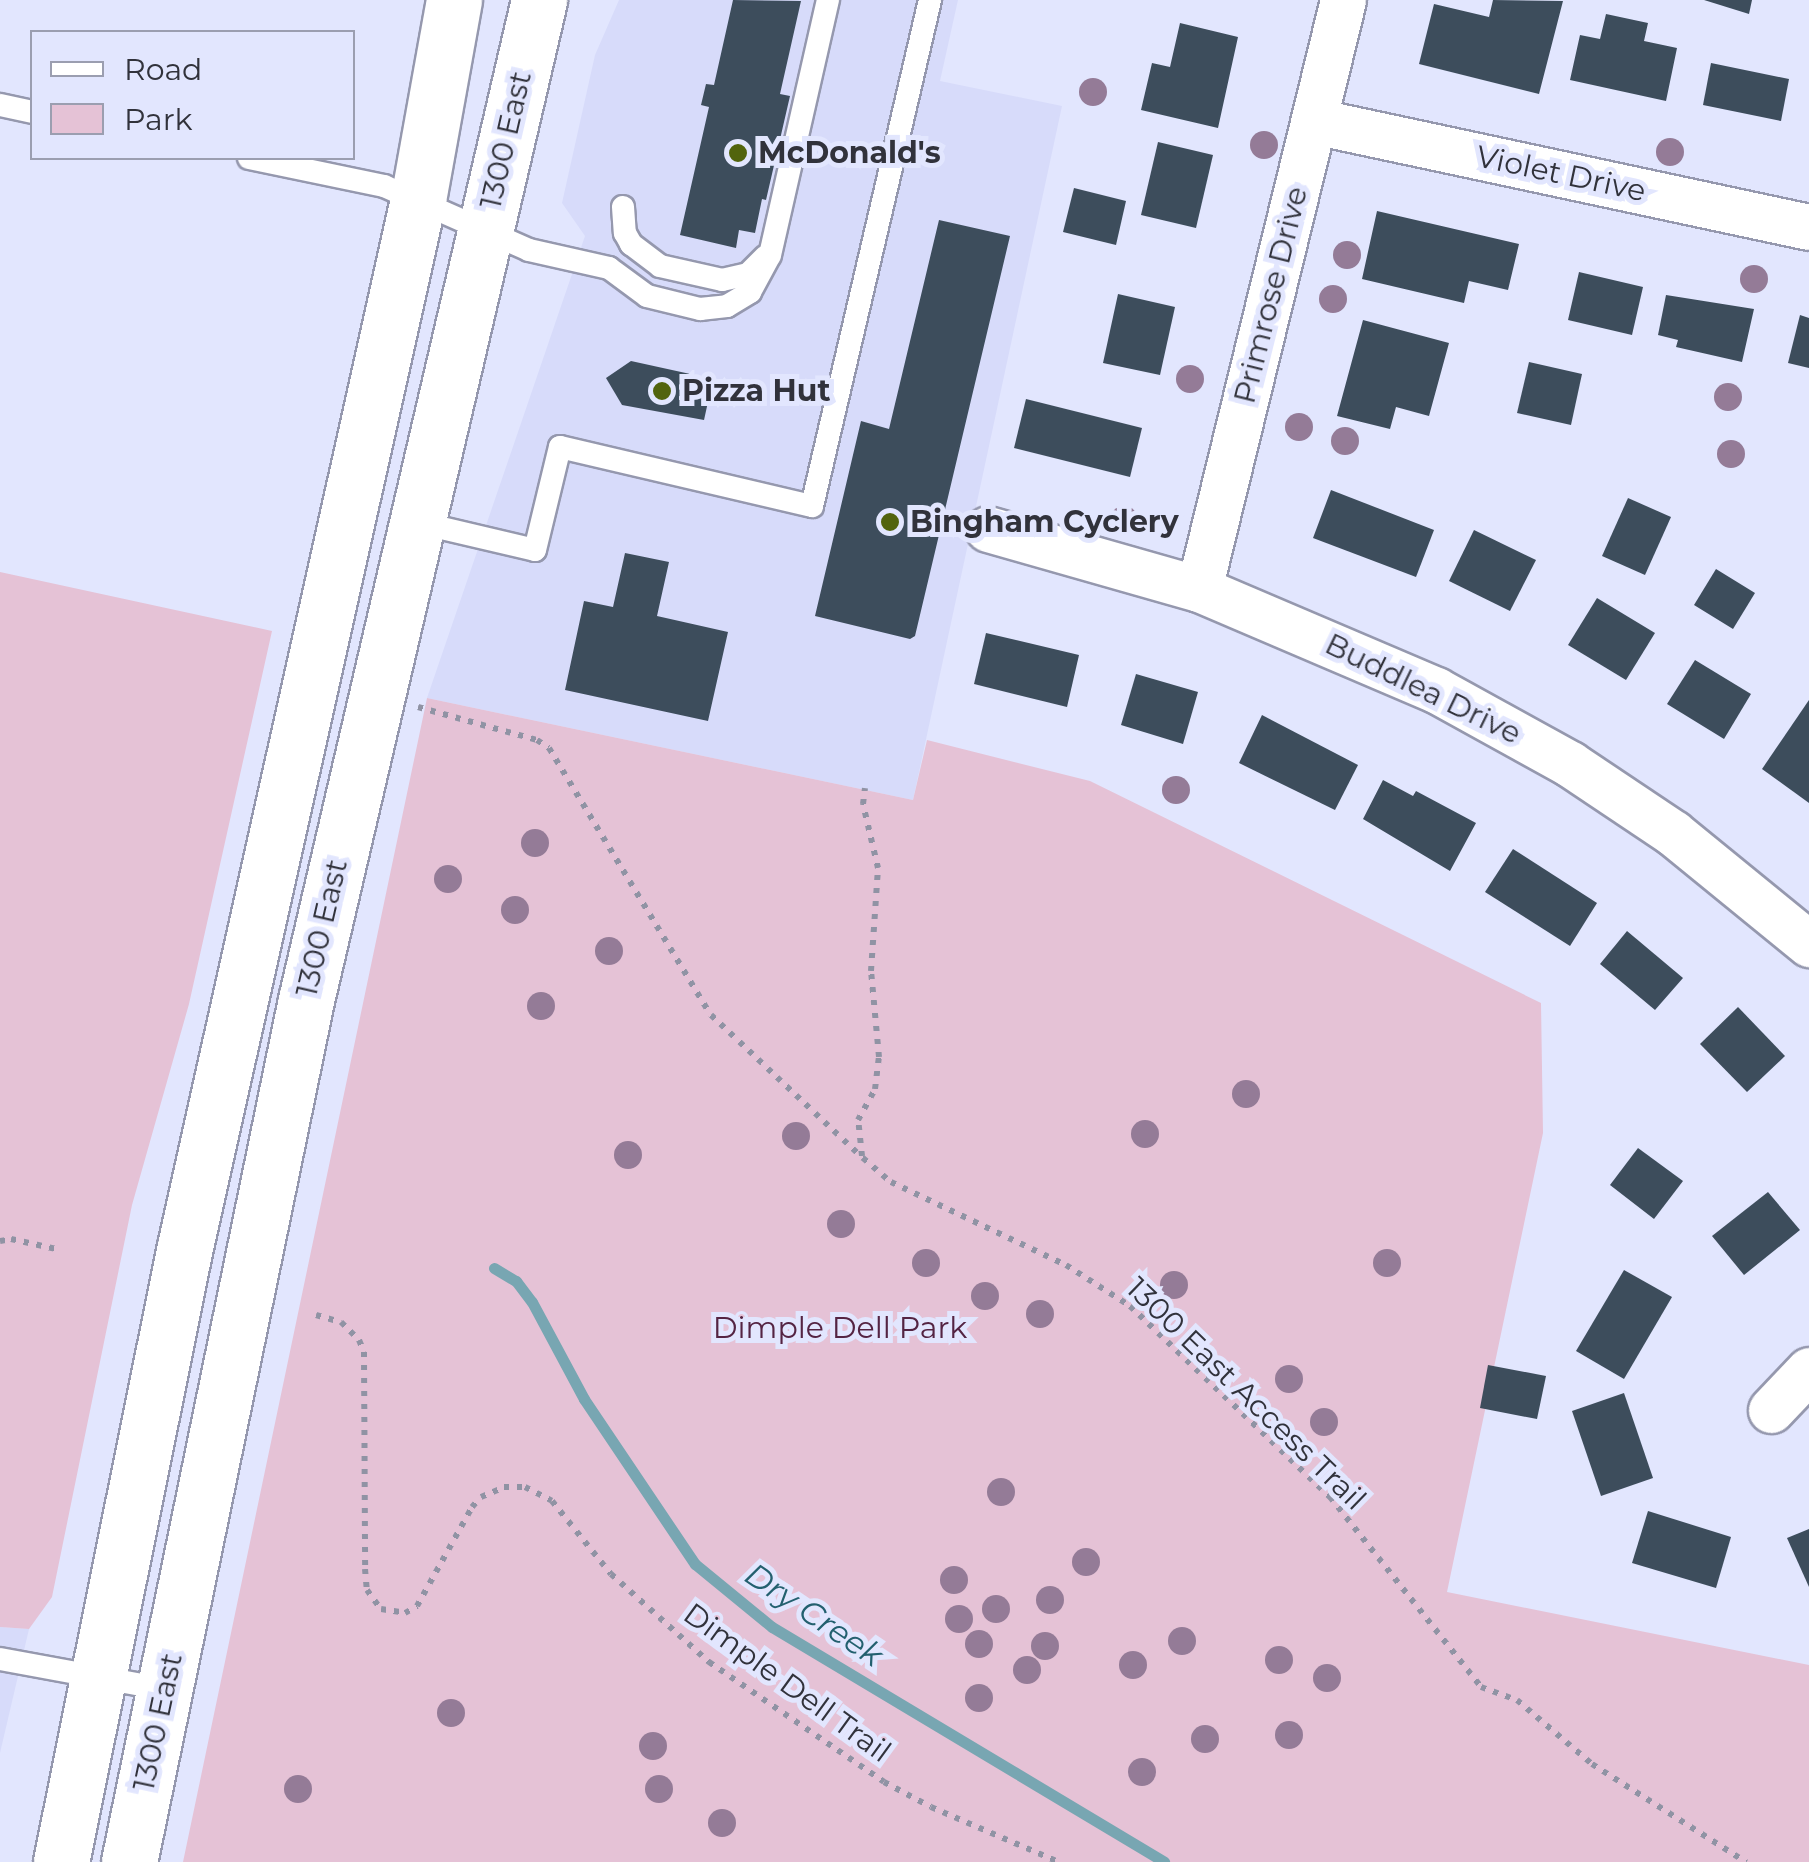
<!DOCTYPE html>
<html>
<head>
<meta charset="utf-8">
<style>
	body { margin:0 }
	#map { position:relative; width:1809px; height:1862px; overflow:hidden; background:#e2e6fe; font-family:Montserrat,sans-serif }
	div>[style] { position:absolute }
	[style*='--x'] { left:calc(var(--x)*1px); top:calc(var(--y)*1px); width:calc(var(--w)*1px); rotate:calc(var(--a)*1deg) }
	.built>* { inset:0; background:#d7dbfa }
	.green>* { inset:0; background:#e5c2d6 }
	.stream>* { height:11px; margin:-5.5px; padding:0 5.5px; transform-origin:5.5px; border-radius:5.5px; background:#78a6b2 }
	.building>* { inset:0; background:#3d4d5c }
	.path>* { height:6px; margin-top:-3px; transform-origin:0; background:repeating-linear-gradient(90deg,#9093a4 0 5px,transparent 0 13px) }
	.roads { filter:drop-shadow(2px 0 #9598ae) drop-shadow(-2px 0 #9598ae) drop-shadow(0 2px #9598ae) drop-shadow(0 -2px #9598ae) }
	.lane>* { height:22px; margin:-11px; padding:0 11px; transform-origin:11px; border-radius:11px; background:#fff }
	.street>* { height:45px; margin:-22.5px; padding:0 22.5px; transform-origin:22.5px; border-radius:22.5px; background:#fff }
	.primary>* { height:55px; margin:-27.5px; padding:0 27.5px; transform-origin:27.5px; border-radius:27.5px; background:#fff }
	.trees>* { width:28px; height:28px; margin:-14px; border-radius:50%; background:#947b97 }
	.dots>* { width:28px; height:28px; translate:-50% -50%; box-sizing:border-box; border:5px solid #e2e6fe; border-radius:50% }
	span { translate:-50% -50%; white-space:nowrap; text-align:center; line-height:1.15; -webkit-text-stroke:10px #e2e6fe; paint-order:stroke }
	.street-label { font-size:30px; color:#31323b }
	.poi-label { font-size:30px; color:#31323b; font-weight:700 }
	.left { translate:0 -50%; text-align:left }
	.park-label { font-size:30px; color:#542443 }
	.water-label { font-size:32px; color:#23606f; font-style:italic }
	.legend { position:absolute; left:30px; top:30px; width:325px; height:130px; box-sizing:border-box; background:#e2e6fe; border:2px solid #9b9eb0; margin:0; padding:12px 18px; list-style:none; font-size:30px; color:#31323b }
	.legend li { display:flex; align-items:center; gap:20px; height:50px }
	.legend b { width:50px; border:2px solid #9b9eb0 }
</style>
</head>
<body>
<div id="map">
	<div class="built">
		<i style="clip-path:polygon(619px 0,958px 0,940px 81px,1062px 106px,913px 800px,427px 698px,585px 236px,562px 203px,595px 55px)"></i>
		<i style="clip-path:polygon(0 1627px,29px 1629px,0 1753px)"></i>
	</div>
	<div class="green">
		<i style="clip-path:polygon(0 572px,272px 631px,189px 1004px,132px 1205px,52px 1597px,29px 1629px,0 1627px)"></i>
		<i style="clip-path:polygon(427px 698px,913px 800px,927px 740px,1090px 781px,1541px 1003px,1543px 1133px,1447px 1592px,1809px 1665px,1809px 1862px,183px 1862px)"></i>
	</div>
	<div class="stream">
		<i style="--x:494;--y:1268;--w:26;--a:31"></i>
		<i style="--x:516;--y:1281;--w:26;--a:53"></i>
		<i style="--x:532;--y:1302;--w:110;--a:61.8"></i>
		<i style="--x:584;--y:1399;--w:199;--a:56.1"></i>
		<i style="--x:695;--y:1564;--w:99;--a:39.3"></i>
		<i style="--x:772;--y:1627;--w:457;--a:30.9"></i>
	</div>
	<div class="building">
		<i style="clip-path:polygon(733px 0,801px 1px,780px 94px,790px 96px,766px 200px,762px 199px,755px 233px,739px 230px,736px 248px,680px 235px,709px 107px,701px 105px,706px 84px,714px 85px)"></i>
		<i style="clip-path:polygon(1493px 0,1563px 1px,1539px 94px,1419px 64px,1434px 4px,1489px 17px)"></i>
		<i style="clip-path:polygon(1704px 0,1752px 0,1749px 14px)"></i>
		<i style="clip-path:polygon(1606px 14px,1648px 23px,1644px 41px,1677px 48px,1666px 101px,1570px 80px,1580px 35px,1600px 39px)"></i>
		<i style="clip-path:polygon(1180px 23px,1238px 37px,1218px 128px,1141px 110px,1152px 63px,1170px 67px)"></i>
		<i style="clip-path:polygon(1711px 63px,1789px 79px,1781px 121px,1703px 105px)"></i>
		<i style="clip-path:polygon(1158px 142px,1213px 155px,1196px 228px,1141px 215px)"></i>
		<i style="clip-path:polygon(1074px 188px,1126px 201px,1116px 245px,1063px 232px)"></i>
		<i style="clip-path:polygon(1377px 211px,1519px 244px,1508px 290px,1469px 281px,1464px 303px,1362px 279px)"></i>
		<i style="clip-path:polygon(939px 220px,1010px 236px,915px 636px,910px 639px,815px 616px,861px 421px,889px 429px)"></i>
		<i style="clip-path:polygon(1579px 272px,1643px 287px,1632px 335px,1568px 320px)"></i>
		<i style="clip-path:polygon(1118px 294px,1175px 307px,1160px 375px,1103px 363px)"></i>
		<i style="clip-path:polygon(1666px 295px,1754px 309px,1742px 362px,1676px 347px,1678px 340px,1658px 335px)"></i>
		<i style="clip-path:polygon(1800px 315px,1809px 318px,1809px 368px,1788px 363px)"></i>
		<i style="clip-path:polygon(1363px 320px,1449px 343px,1429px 416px,1396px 407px,1390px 429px,1337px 416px)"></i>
		<i style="clip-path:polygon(631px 361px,713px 379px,704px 420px,622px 405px,606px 378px)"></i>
		<i style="clip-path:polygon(1529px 362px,1582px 374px,1571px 425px,1517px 413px)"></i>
		<i style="clip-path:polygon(1026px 399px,1142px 428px,1130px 477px,1014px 448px)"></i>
		<i style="clip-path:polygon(1331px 490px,1434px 530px,1416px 577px,1313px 538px)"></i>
		<i style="clip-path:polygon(1628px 498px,1671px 517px,1645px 575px,1602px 556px)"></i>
		<i style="clip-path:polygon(1474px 530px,1536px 560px,1510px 611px,1449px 581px)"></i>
		<i style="clip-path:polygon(625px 553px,669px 562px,657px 616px,728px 632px,708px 721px,565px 690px,584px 601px,613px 607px)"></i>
		<i style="clip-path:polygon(1716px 569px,1755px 593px,1733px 629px,1694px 605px)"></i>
		<i style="clip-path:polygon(1597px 598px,1655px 633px,1626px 680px,1568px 645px)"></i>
		<i style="clip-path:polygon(986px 633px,1079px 655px,1067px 707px,974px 684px)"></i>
		<i style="clip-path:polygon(1695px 660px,1751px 694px,1724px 739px,1667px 704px)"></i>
		<i style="clip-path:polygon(1136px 674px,1198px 692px,1183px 744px,1121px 725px)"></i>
		<i style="clip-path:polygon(1809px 700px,1809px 803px,1762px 769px)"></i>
		<i style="clip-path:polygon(1262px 715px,1358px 765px,1335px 810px,1239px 763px)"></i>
		<i style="clip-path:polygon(1383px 780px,1413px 796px,1416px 791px,1476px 823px,1450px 871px,1363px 819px)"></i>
		<i style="clip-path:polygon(1513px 849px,1597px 903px,1570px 946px,1485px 892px)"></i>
		<i style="clip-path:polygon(1627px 931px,1683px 978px,1655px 1010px,1600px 964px)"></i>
		<i style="clip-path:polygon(1738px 1007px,1785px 1056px,1747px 1092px,1700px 1044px)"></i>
		<i style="clip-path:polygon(1638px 1148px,1683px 1181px,1654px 1219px,1610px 1185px)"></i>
		<i style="clip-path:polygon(1768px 1192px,1800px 1230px,1744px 1275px,1712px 1236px)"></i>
		<i style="clip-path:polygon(1624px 1270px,1672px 1297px,1624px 1379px,1576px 1351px)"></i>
		<i style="clip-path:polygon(1488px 1365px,1546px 1376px,1537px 1419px,1480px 1408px)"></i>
		<i style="clip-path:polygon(1624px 1393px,1653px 1478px,1601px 1496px,1572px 1411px)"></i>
		<i style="clip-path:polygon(1648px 1511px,1731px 1537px,1716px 1588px,1632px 1563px)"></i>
		<i style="clip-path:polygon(1809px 1529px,1809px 1587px,1787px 1538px)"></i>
	</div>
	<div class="path">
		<i style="--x:418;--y:707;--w:123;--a:15.5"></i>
		<i style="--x:537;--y:740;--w:14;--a:34"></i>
		<i style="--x:549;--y:748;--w:312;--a:58.8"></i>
		<i style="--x:711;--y:1015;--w:209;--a:43.3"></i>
		<i style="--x:863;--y:1158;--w:37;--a:41"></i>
		<i style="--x:891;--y:1182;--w:194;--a:25.4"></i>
		<i style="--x:1066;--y:1265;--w:76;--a:32.6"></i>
		<i style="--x:1130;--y:1306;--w:277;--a:43.7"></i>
		<i style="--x:1330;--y:1497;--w:243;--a:51.5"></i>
		<i style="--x:1481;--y:1687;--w:38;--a:20"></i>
		<i style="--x:1517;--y:1700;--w:99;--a:40.5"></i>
		<i style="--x:1592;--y:1764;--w:183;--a:32.5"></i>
		<i style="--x:862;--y:1156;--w:36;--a:-96"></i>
		<i style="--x:858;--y:1120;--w:35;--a:-61"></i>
		<i style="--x:875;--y:1089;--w:32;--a:-83"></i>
		<i style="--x:879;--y:1057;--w:86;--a:-95.3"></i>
		<i style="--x:871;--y:971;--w:103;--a:-86.1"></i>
		<i style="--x:878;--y:868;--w:66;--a:-103.2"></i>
		<i style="--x:863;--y:804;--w:16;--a:-83"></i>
		<i style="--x:0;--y:1241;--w:11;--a:-10"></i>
		<i style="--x:11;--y:1239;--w:51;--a:12.4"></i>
		<i style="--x:316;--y:1315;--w:26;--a:16"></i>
		<i style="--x:341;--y:1322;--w:25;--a:45"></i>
		<i style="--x:359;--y:1340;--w:13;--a:67"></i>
		<i style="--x:364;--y:1352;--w:217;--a:89.7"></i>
		<i style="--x:365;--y:1569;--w:21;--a:85"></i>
		<i style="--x:367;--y:1590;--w:24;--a:54"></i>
		<i style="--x:381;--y:1609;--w:24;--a:9"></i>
		<i style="--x:405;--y:1613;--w:14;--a:-30"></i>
		<i style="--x:417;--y:1606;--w:113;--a:-60.9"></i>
		<i style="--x:472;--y:1507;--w:13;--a:-48"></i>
		<i style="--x:481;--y:1497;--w:25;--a:-23"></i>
		<i style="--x:504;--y:1487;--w:21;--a:0"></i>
		<i style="--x:525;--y:1487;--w:30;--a:27"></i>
		<i style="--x:552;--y:1501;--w:94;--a:51.1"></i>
		<i style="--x:611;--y:1574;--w:132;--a:41.9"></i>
		<i style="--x:709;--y:1662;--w:212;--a:34.4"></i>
		<i style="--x:884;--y:1782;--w:53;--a:28"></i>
		<i style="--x:931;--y:1807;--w:139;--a:23.3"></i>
	</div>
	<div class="roads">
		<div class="lane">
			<i style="--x:0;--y:105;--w:33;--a:12"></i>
			<i style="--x:249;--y:158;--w:138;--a:11.7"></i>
			<i style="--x:384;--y:186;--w:158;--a:23.8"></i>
			<i style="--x:529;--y:250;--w:82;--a:12.7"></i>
			<i style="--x:609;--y:268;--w:47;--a:36.4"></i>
			<i style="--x:647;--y:296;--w:55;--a:13.8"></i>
			<i style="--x:700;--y:309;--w:27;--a:-6"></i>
			<i style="--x:727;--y:306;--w:27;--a:-31"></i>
			<i style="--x:750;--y:292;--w:42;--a:-61.6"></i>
			<i style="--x:770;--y:255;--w:262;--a:-77.2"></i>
			<i style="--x:623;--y:207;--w:26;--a:86"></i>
			<i style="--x:625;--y:233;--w:13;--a:61"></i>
			<i style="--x:631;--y:244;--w:36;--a:37"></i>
			<i style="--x:660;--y:266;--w:64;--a:12.7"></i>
			<i style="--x:722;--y:280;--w:27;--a:-13"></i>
			<i style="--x:748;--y:274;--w:24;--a:-45"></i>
			<i style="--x:416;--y:522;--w:122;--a:13.2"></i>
			<i style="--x:535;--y:550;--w:106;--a:-76.4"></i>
			<i style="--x:560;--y:447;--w:259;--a:13.2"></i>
			<i style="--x:812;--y:506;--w:520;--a:-76.87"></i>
			<i style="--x:0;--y:1659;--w:167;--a:10.4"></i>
		</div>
		<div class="street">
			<i style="--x:1314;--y:121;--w:506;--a:12.09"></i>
			<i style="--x:988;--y:529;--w:219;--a:15.9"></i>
			<i style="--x:1199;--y:589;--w:258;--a:23.1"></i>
			<i style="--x:1436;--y:690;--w:153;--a:28.9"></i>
			<i style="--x:1570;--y:764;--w:124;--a:33.8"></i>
			<i style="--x:1673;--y:833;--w:176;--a:39.2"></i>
			<i style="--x:1199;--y:589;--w:606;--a:-76.26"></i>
			<i style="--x:1771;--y:1410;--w:55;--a:-46.5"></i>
		</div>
		<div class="primary">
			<i style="--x:61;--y:1862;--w:623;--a:-78.62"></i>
			<i style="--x:184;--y:1251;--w:1077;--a:-77.45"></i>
			<i style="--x:418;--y:200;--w:203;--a:-79.8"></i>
			<i style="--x:129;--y:1862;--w:880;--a:-78.4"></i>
			<i style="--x:306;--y:1000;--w:1027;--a:-76.88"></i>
		</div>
	</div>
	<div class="trees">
		<i style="left:1093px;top:92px"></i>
		<i style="left:1264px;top:145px"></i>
		<i style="left:1670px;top:152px"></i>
		<i style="left:1347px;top:255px"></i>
		<i style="left:1754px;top:279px"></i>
		<i style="left:1333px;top:299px"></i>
		<i style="left:1190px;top:379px"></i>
		<i style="left:1728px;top:397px"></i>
		<i style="left:1299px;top:427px"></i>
		<i style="left:1345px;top:441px"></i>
		<i style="left:1731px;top:454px"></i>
		<i style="left:1124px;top:520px"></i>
		<i style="left:1176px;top:790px"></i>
		<i style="left:535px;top:843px"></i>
		<i style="left:448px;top:879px"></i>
		<i style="left:515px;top:910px"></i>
		<i style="left:609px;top:951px"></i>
		<i style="left:541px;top:1006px"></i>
		<i style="left:1246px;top:1094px"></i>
		<i style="left:1145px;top:1134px"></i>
		<i style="left:796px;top:1136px"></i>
		<i style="left:628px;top:1155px"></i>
		<i style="left:841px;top:1224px"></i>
		<i style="left:926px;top:1263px"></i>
		<i style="left:1387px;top:1263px"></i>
		<i style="left:1174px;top:1285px"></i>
		<i style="left:985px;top:1296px"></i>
		<i style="left:1040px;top:1314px"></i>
		<i style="left:1289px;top:1379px"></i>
		<i style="left:1324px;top:1422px"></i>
		<i style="left:1001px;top:1492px"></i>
		<i style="left:1086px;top:1562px"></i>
		<i style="left:954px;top:1580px"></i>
		<i style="left:1050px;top:1600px"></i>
		<i style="left:996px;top:1609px"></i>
		<i style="left:959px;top:1619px"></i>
		<i style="left:1182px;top:1641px"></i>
		<i style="left:979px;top:1644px"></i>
		<i style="left:1045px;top:1646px"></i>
		<i style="left:1279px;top:1660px"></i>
		<i style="left:1133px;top:1665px"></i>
		<i style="left:1027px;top:1670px"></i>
		<i style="left:1327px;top:1678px"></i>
		<i style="left:979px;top:1698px"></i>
		<i style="left:451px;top:1713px"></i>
		<i style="left:1289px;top:1735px"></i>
		<i style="left:1205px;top:1739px"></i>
		<i style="left:653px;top:1746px"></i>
		<i style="left:1142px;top:1772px"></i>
		<i style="left:298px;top:1789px"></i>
		<i style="left:659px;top:1789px"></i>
		<i style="left:722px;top:1823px"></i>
	</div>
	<div class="dots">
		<i style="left:738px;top:153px;background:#52640e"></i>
		<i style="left:662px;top:391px;background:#52640e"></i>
		<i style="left:890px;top:522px;background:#52640e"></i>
	</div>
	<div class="street-label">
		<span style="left:506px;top:140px;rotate:-77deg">1300 East</span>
		<span style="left:1561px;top:174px;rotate:12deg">Violet Drive</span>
		<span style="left:1271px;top:295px;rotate:-76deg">Primrose Drive</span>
		<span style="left:1423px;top:689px;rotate:26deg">Buddlea Drive</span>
		<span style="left:322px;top:928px;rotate:-77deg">1300 East</span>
		<span style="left:1246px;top:1394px;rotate:44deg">1300 East Access Trail</span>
		<span style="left:787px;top:1683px;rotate:36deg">Dimple Dell Trail</span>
		<span style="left:158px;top:1722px;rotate:-78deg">1300 East</span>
	</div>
	<div class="poi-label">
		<span class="left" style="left:758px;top:153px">McDonald's</span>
		<span class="left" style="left:682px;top:391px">Pizza Hut</span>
		<span class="left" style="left:910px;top:522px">Bingham Cyclery</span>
	</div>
	<div class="park-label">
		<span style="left:840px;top:1328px">Dimple Dell Park</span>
	</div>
	<div class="water-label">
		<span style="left:814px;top:1615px;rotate:34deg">Dry Creek</span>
	</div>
	<ul class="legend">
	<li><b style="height:12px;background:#fff"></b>Road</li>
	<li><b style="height:28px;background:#e5c2d6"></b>Park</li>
	</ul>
</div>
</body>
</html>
